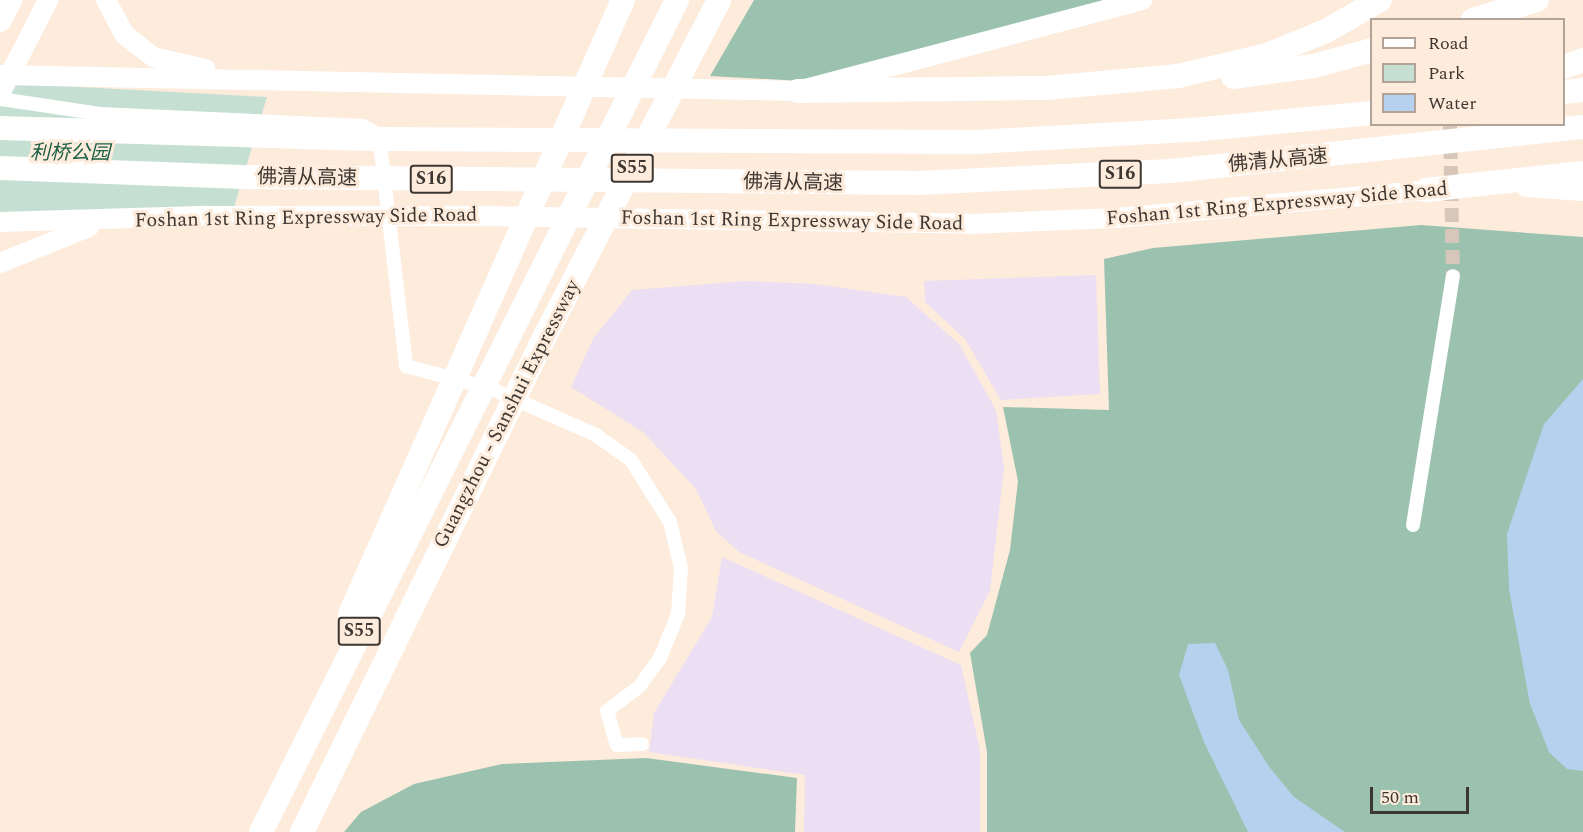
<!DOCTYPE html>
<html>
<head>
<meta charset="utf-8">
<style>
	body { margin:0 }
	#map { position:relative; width:1583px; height:832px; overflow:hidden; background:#fdebdc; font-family:Spectral,"Noto Sans SC",serif }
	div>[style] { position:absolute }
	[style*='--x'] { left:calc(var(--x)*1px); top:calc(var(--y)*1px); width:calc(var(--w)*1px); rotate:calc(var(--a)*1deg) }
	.industrial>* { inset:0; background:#eddff3 }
	.green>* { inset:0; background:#c5dfd2 }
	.forest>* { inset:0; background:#9bc2af }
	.water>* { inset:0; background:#b6d1ee }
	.street-tunnel>* { height:14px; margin-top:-7px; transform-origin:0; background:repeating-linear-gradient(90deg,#d7c7ba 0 14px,transparent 0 21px) }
	.street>* { height:14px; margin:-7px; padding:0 7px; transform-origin:7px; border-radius:7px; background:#fff }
	.secondary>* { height:20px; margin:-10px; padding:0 10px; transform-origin:10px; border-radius:10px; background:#fff }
	.primary>* { height:21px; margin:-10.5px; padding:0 10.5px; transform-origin:10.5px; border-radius:10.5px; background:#fff }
	.highway>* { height:24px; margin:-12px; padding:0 12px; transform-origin:12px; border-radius:12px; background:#fff }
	span { translate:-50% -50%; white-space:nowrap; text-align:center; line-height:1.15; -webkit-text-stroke:6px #fdebdc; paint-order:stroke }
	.shield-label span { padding:2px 4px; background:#fdebdc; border:2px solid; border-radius:4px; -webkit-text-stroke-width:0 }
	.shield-label { font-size:18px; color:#3e3731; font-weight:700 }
	.park-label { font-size:20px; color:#1c6046; font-style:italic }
	.street-label { font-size:20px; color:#3e3731 }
	.legend { position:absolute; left:1370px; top:18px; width:195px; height:108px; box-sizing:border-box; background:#fdebdc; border:2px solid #b1a398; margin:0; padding:8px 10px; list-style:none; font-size:18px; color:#3e3731 }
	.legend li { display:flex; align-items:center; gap:12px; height:30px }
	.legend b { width:30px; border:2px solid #b1a398 }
	.scale { position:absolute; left:1370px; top:787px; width:99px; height:27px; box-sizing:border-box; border:3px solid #3e3731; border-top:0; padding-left:8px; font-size:18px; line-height:21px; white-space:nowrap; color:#3e3731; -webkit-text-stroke:4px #fdebdc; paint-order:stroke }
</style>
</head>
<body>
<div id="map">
	<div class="industrial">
		<i style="clip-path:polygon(1096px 275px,1100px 394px,1001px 400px,965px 339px,925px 302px,924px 281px)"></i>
		<i style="clip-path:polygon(745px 281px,816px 284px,906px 297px,959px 344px,996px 410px,1004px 468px,990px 591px,959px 652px,739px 552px,716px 531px,696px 489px,643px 432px,571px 387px,593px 339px,632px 290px)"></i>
		<i style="clip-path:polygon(722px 557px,961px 665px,980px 750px,980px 832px,804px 832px,805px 775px,649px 752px,654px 713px,712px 617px)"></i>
	</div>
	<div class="green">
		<i style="clip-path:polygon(5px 83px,267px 97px,229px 224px,0 216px,0 108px)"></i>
	</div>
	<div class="forest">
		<i style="clip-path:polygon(754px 0,1108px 0,802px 81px,710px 76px)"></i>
		<i style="clip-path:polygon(1421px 225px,1583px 237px,1583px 832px,987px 832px,987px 752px,970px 653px,987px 635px,1010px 550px,1018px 481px,1003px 407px,1109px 410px,1104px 259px,1153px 248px)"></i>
		<i style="clip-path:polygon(646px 758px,797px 778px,795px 832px,344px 832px,361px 812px,414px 784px,502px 764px)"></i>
	</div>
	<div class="water">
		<i style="clip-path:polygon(1583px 379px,1583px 771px,1567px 769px,1549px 752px,1530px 704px,1509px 589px,1507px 534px,1544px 424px)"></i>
		<i style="clip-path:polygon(1215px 643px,1228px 670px,1239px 720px,1270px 768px,1294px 797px,1345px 832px,1248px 832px,1204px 742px,1179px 675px,1188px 644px)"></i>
	</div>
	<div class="street-tunnel">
		<i style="--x:1450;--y:124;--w:152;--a:88.9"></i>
	</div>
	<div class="street">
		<i style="--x:0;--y:99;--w:101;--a:8.5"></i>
		<i style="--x:100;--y:114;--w:263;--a:2.6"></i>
		<i style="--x:363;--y:126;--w:18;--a:29"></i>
		<i style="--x:379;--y:135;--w:233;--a:83.3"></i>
		<i style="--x:406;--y:366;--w:89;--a:15"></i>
		<i style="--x:492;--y:389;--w:114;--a:23.9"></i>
		<i style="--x:596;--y:435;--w:43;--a:35.5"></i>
		<i style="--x:631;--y:460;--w:73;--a:57.8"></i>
		<i style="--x:670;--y:522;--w:47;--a:76.6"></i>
		<i style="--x:681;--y:568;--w:46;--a:93.7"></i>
		<i style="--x:678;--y:614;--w:48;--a:112.2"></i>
		<i style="--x:660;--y:658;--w:34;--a:126"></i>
		<i style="--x:640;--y:686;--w:41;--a:142.9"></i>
		<i style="--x:607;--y:711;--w:35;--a:74"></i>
		<i style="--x:617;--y:745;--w:25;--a:-2"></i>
		<i style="--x:1413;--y:525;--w:252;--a:-80.9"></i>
	</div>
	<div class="secondary">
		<i style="--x:106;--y:0;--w:40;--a:62"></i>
		<i style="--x:125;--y:35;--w:36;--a:38"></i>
		<i style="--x:153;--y:57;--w:54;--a:12.8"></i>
		<i style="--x:0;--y:75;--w:798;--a:1.15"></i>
		<i style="--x:798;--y:91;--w:356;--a:-14.8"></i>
		<i style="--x:0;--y:94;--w:106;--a:-62.9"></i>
		<i style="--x:1526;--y:187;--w:57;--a:4"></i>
		<i style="--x:0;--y:222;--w:208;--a:-1.7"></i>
		<i style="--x:208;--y:216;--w:276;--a:0"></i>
		<i style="--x:484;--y:216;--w:487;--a:0.9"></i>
		<i style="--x:971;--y:224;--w:145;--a:-2.4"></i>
		<i style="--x:1116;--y:218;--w:325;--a:-5.1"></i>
		<i style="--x:0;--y:263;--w:96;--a:-22"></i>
	</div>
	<div class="primary">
		<i style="--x:0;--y:21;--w:24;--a:-62"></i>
	</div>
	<div class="highway">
		<i style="--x:1473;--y:20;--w:67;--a:-17.4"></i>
		<i style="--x:1564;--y:67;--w:20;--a:-20"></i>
		<i style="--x:1233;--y:77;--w:82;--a:-7.7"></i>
		<i style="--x:1314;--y:66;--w:60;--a:-15.4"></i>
		<i style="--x:798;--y:91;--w:248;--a:-0.7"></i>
		<i style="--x:1046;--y:88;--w:133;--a:-5.2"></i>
		<i style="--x:1178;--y:76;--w:91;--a:-13.3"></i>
		<i style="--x:1267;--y:55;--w:64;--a:-22.1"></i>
		<i style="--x:1326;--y:31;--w:62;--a:-29.9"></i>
		<i style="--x:1564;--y:92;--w:19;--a:-6"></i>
		<i style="--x:0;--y:128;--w:378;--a:1.7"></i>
		<i style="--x:378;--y:139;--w:597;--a:0.29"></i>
		<i style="--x:975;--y:142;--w:217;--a:-3.2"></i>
		<i style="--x:1192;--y:130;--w:181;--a:-5.4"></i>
		<i style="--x:0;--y:168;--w:250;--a:2.1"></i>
		<i style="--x:250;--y:177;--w:668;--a:0.51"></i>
		<i style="--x:918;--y:183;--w:253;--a:-2.7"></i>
		<i style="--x:1171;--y:171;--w:414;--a:-6.1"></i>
		<i style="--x:1426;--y:190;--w:158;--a:-6.2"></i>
		<i style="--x:350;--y:614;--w:672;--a:-66.03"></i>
		<i style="--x:261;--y:832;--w:930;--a:-63.43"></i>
		<i style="--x:302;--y:832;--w:552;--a:-63.9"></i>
		<i style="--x:545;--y:336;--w:378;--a:-62.6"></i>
	</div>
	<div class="shield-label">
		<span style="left:632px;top:168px">S55</span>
		<span style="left:1120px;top:174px">S16</span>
		<span style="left:431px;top:179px">S16</span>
		<span style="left:359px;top:631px">S55</span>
	</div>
	<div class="park-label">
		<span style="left:70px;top:153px">利桥公园</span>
	</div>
	<div class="street-label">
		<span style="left:1278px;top:161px;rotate:-5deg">佛清从高速</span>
		<span style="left:307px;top:178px;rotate:1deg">佛清从高速</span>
		<span style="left:793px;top:183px;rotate:1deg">佛清从高速</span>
		<span style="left:1277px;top:204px;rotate:-5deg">Foshan 1st Ring Expressway Side Road</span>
		<span style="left:306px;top:218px;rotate:-1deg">Foshan 1st Ring Expressway Side Road</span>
		<span style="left:792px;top:221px;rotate:1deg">Foshan 1st Ring Expressway Side Road</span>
		<span style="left:507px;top:414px;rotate:-63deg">Guangzhou - Sanshui Expressway</span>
	</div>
	<ul class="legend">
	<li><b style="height:8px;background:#fff"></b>Road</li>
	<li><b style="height:16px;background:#c5dfd2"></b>Park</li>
	<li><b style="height:16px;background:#b6d1ee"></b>Water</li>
	</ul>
	<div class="scale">50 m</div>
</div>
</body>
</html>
